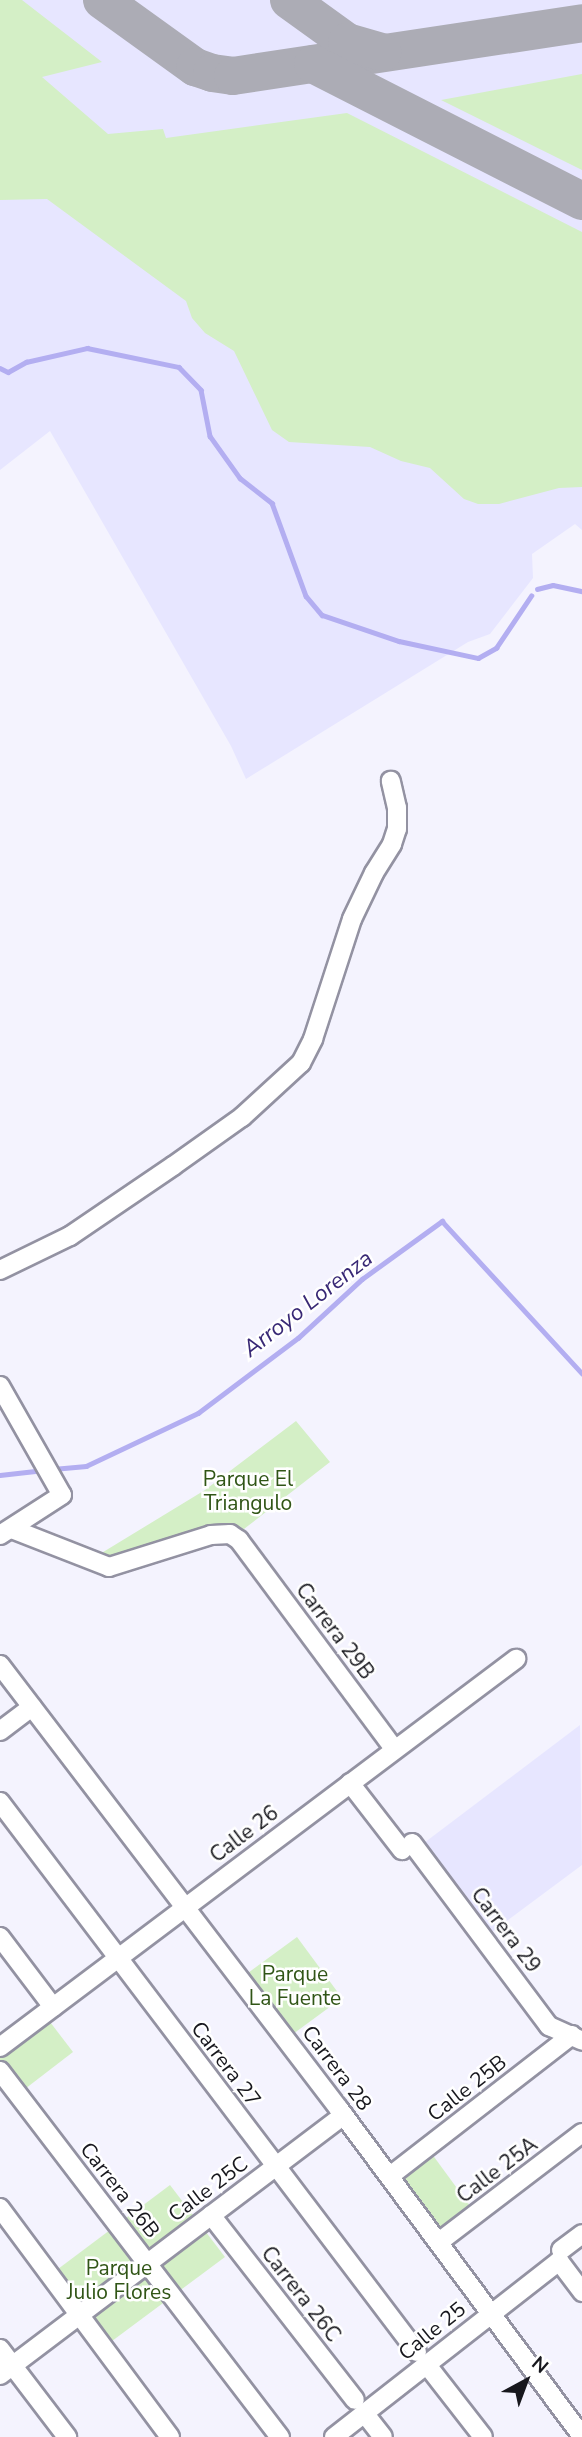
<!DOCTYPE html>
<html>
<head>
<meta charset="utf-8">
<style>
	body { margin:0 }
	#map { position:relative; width:582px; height:2437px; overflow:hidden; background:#f4f3fe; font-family:"Nunito Sans",sans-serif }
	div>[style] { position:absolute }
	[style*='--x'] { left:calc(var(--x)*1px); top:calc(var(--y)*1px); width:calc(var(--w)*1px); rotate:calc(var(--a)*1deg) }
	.built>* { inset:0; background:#e7e6ff }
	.green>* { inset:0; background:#d4efc6 }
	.stream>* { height:4.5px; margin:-2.25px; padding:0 2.25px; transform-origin:2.25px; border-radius:2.25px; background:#b3aef1 }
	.taxiway>* { height:38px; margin:-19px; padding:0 19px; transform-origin:19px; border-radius:19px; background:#acacb5 }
	.roads { filter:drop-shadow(2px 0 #9392a2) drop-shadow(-2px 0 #9392a2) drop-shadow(0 2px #9392a2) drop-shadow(0 -2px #9392a2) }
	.street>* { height:18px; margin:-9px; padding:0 9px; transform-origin:9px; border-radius:9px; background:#fff }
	span { translate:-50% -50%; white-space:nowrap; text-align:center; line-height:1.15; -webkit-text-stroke:5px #fff; paint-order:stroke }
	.park-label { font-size:21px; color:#305516 }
	.street-label { font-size:21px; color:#17171d }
	.water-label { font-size:23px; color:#382875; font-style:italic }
	.north { position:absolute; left:491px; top:2346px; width:70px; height:70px; -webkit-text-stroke:5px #fff; paint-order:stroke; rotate:41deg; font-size:19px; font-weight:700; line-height:28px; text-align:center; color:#17171d }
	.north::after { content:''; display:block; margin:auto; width:24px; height:32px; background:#17171d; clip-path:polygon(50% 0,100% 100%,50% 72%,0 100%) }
</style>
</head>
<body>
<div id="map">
	<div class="built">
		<i style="clip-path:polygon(0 0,582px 0,582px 530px,575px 524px,532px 554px,533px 578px,490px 634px,468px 642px,246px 779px,231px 746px,50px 431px,0 470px)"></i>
		<i style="clip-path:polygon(580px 1725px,582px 1865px,488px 1935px,420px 1846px)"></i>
	</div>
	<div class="green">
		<i style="clip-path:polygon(0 0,22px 0,102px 62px,42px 77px,108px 134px,163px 129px,166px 138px,347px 113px,582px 232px,582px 487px,559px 488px,499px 504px,478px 504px,464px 499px,430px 468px,401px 461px,370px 447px,289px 442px,272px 430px,234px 351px,205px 333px,192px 318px,186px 301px,47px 199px,0 200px)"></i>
		<i style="clip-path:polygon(582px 74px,582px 170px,441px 100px,571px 76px)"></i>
		<i style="clip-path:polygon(296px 1421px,330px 1462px,244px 1529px,225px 1525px,122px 1557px,108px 1560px,95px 1557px,205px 1490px)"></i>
		<i style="clip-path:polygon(297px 1937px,342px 1998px,293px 2034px,248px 1973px)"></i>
		<i style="clip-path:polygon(47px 2018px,73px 2052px,21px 2092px,0 2064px,0 2054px)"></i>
		<i style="clip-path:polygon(429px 2150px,473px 2210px,438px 2237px,394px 2177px)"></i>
		<i style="clip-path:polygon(170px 2185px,225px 2257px,108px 2344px,54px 2272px)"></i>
	</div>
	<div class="stream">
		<i style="--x:0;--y:368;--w:9;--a:27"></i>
		<i style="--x:8;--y:372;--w:21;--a:-29"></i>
		<i style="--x:26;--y:362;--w:63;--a:-12.9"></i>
		<i style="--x:87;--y:348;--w:94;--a:11.7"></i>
		<i style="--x:179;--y:367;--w:32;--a:46"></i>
		<i style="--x:201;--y:390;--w:47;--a:78.9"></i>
		<i style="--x:210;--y:436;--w:52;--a:54.5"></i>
		<i style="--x:240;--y:478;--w:41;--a:38"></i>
		<i style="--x:272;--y:503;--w:99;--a:69.9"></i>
		<i style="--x:306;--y:596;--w:25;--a:50"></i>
		<i style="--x:322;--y:615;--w:81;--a:18.7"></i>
		<i style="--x:399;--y:641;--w:81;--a:12.1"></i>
		<i style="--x:478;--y:658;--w:21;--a:-29"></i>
		<i style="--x:496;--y:648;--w:63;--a:-56.1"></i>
		<i style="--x:537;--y:589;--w:16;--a:-14"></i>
		<i style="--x:553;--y:585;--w:30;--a:12"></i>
		<i style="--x:53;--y:1469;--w:33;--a:-5"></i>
		<i style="--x:86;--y:1466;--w:124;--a:-25.3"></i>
		<i style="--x:198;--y:1413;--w:125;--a:-36.9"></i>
		<i style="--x:298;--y:1338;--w:87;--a:-42.7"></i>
		<i style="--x:362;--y:1279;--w:99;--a:-35.9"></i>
		<i style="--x:442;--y:1221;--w:207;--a:47.4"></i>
		<i style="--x:0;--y:1475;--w:44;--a:-6.5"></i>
	</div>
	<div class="taxiway">
		<i style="--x:102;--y:0;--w:115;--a:35.8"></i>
		<i style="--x:195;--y:67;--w:18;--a:19"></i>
		<i style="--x:212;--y:73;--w:21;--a:8"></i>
		<i style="--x:233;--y:76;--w:353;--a:-8.6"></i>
		<i style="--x:289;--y:0;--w:72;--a:35.9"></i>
		<i style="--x:347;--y:42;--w:37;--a:16"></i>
		<i style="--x:313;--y:64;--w:302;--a:27"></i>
	</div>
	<div class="roads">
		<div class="street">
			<i style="--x:0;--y:1270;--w:78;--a:-25.9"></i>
			<i style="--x:70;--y:1236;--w:125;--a:-34.2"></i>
			<i style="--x:173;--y:1166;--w:85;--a:-35.4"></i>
			<i style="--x:242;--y:1117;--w:80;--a:-42.5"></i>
			<i style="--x:301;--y:1063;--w:27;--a:-63"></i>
			<i style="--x:313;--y:1039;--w:126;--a:-72"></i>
			<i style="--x:352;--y:919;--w:51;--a:-64.4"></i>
			<i style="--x:374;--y:873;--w:34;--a:-58"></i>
			<i style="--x:392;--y:844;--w:16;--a:-72"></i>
			<i style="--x:397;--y:829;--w:21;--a:-90"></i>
			<i style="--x:397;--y:808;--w:28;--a:-103"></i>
			<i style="--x:0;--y:1386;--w:125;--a:60.4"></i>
			<i style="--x:62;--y:1495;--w:74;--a:147.2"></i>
			<i style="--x:12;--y:1529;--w:104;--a:21.4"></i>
			<i style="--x:109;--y:1567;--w:107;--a:-17.4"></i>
			<i style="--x:211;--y:1535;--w:19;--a:-3"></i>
			<i style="--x:230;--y:1534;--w:11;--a:34"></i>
			<i style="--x:239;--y:1540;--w:260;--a:53.4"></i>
			<i style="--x:0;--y:1665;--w:559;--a:52.64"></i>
			<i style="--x:339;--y:2109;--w:407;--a:53.4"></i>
			<i style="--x:0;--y:1731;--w:40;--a:-37"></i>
			<i style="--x:350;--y:1783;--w:85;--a:52.2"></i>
			<i style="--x:0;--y:1802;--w:690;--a:52.83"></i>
			<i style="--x:412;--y:1843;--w:229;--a:53.2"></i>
			<i style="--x:549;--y:2026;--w:36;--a:24"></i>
			<i style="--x:0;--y:1937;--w:88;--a:52.9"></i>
			<i style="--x:0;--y:2047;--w:646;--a:-36.94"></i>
			<i style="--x:0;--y:2071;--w:461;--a:52.6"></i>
			<i style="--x:390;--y:2176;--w:230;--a:-37.8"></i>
			<i style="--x:0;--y:2208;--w:285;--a:53.4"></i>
			<i style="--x:211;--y:2215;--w:234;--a:52.1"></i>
			<i style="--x:439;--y:2242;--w:180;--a:-37.3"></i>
			<i style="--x:561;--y:2250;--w:26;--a:-37"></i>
			<i style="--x:0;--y:2349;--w:111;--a:52.7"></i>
			<i style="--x:427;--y:2365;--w:91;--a:52.1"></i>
			<i style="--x:0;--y:2375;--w:431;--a:-37.1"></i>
			<i style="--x:365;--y:2414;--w:29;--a:52"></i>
			<i style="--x:334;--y:2437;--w:286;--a:-38"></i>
			<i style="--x:559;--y:2261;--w:39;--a:53"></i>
		</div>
	</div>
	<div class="park-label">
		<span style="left:248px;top:1491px">Parque El<br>Triangulo</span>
		<span style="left:295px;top:1986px">Parque<br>La Fuente</span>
		<span style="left:119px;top:2280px">Parque<br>Julio Flores</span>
	</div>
	<div class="street-label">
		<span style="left:335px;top:1631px;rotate:53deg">Carrera 29B</span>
		<span style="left:244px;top:1834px;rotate:-37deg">Calle 26</span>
		<span style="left:506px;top:1930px;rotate:53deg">Carrera 29</span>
		<span style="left:226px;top:2064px;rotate:53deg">Carrera 27</span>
		<span style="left:337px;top:2068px;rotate:53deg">Carrera 28</span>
		<span style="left:467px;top:2088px;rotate:-38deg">Calle 25B</span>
		<span style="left:497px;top:2170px;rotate:-37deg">Calle 25A</span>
		<span style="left:208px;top:2189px;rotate:-37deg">Calle 25C</span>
		<span style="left:120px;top:2190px;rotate:52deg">Carrera 26B</span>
		<span style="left:301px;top:2294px;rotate:52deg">Carrera 26C</span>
		<span style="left:432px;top:2331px;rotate:-39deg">Calle 25</span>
	</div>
	<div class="water-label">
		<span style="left:308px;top:1304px;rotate:-38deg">Arroyo Lorenza</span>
	</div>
	<div class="north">N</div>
</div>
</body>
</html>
